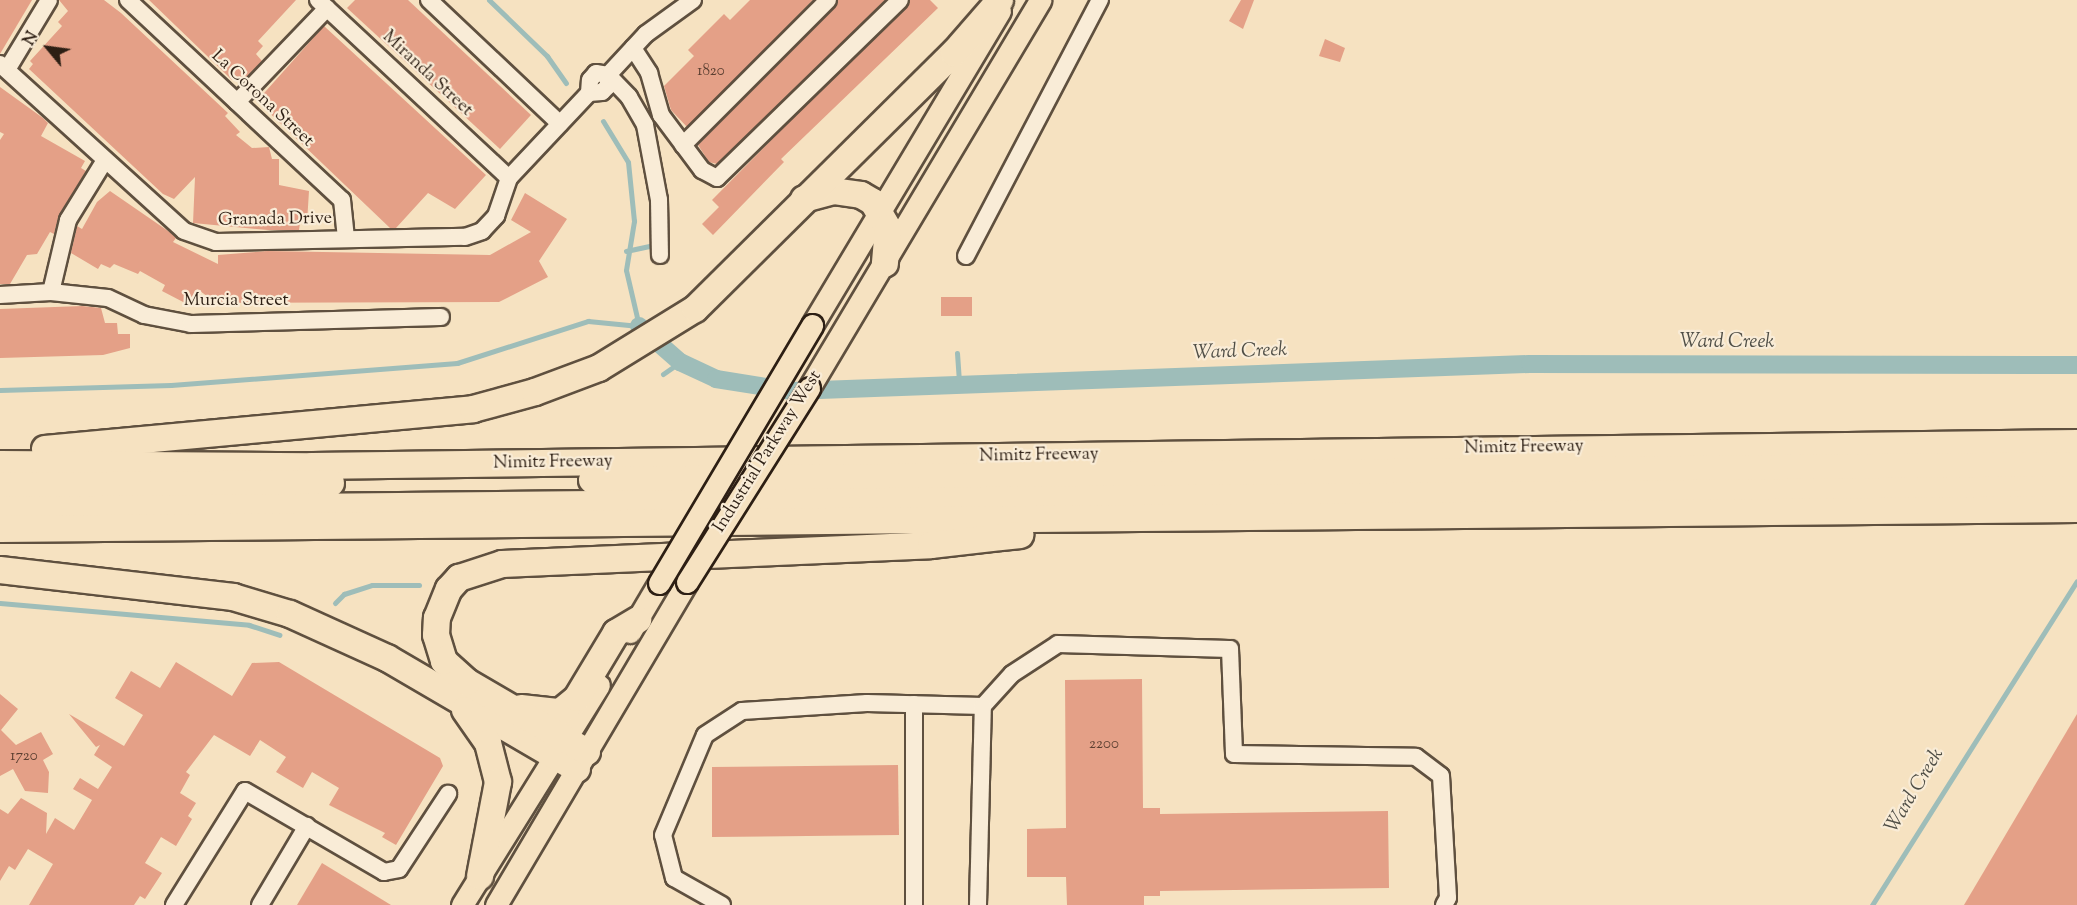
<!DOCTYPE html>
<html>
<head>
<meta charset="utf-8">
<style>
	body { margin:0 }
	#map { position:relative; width:2077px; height:905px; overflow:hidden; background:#f6e2c1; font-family:"Sorts Mill Goudy",serif }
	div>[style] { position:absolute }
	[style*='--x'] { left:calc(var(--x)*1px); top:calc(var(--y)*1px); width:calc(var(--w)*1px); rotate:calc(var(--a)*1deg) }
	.stream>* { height:5px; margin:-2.5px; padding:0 2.5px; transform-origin:2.5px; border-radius:2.5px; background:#9ebdb9 }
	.canal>* { height:18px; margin:-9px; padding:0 9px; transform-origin:9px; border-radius:9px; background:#9ebdb9 }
	.building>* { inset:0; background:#e4a087 }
	.roads { filter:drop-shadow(2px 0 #5f503f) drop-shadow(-2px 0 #5f503f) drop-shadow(0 2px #5f503f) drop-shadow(0 -2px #5f503f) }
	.minor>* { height:16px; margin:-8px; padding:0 8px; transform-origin:8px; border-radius:8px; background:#f9ecd7 }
	.major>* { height:21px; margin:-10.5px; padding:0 10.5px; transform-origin:10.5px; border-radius:10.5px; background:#f6e2c1 }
	.highway>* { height:26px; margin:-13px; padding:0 13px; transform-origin:13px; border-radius:13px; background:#f6e2c1 }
	.bridges { filter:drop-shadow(2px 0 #2d1f14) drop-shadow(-2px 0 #2d1f14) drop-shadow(0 2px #2d1f14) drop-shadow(0 -2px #2d1f14) }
	.major-bridge>* { height:21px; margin:-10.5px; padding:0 10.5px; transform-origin:10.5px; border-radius:10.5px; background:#f6e2c1 }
	span { translate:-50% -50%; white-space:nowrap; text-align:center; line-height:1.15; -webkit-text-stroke:4.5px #f9ecd7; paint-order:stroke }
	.number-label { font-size:15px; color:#5b3f31 }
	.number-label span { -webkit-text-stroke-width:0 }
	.street-label { font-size:18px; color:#2d1f14 }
	.water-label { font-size:20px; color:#4f4e46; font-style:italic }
	.north { position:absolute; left:18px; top:18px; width:60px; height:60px; -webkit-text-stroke:4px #f9ecd7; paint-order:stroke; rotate:299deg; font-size:16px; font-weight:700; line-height:24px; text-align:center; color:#2d1f14 }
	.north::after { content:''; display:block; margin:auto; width:21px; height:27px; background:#2d1f14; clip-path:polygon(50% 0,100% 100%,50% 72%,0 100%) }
</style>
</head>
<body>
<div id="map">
	<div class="stream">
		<i style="--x:489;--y:0;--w:81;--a:44"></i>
		<i style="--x:547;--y:56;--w:33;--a:55"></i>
		<i style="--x:626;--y:251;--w:25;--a:-12"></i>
		<i style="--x:957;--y:353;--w:31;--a:86"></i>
		<i style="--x:663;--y:374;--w:21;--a:-35"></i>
		<i style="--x:0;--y:390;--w:171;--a:-1.7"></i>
		<i style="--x:171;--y:385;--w:287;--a:-4.4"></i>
		<i style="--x:457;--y:363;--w:138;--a:-17.8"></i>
		<i style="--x:588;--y:321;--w:51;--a:5.6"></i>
		<i style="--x:639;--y:326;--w:57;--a:-103.1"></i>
		<i style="--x:626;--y:270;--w:50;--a:-80.7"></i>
		<i style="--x:634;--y:221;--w:59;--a:-95.8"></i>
		<i style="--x:628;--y:162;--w:48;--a:-121.4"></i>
		<i style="--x:0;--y:603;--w:250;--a:5"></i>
		<i style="--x:249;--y:625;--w:32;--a:18"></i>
		<i style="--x:335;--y:603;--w:13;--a:-45"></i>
		<i style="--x:344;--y:594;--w:29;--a:-18"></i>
		<i style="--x:372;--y:585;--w:47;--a:0"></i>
		<i style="--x:1872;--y:905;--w:383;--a:-57.7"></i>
	</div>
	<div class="canal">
		<i style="--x:639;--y:326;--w:55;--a:41.3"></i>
		<i style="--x:680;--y:362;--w:40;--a:25"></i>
		<i style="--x:716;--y:379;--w:77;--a:9"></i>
		<i style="--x:792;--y:391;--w:738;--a:-2.1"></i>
		<i style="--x:1530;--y:364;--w:547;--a:0.1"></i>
	</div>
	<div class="building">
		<i style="clip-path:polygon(0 0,32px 0,0 54px)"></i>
		<i style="clip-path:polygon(59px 0,104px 0,121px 13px,228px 113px,225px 116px,240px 132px,236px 135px,252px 148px,269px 147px,272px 159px,279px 159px,279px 185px,309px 191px,307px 223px,300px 223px,299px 230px,268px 230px,193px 223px,195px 177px,174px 199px,163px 194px,29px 69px,33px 64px,30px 61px,62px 26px,58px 22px,68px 11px)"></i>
		<i style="clip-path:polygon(149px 0,296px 0,258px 41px,263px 46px,256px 54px,262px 61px,241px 83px,235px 77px,232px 80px)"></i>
		<i style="clip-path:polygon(355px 0,408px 0,531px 115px,500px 149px,347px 8px)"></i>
		<i style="clip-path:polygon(750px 0,813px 0,687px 127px,671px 110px,664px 86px,694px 56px,688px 50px,724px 14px,730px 20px)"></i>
		<i style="clip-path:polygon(838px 0,885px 0,717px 164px,709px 162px,698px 145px)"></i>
		<i style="clip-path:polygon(910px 0,930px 0,938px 8px,781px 159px,784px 162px,713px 235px,702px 224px,719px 207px,712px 200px)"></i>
		<i style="clip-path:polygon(1241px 0,1254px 0,1243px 29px,1229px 21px)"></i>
		<i style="clip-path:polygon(324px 26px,486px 175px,455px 209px,428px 193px,396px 228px,390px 228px,257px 101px)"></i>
		<i style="clip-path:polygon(1325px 39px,1345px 48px,1340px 62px,1319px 56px)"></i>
		<i style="clip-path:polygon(0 87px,43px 118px,48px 123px,41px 136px,85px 161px,81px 168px,86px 171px,59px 215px,54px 234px,50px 232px,37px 254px,27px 255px,10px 284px,0 284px,0 140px,4px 134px,0 132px)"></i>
		<i style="clip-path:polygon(110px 191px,171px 233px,176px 238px,173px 242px,218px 264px,218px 255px,267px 251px,490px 255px,531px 232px,511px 220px,525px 193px,567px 219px,539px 261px,548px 277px,499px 302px,217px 303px,197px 289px,187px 304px,162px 291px,165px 285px,140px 271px,138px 274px,114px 264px,110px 268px,101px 264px,98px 269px,71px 253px,77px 226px,82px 229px,97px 202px)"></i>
		<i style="clip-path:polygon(941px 297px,972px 297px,972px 316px,941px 316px)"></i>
		<i style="clip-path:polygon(82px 306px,101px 308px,105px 323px,117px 323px,118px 334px,130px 334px,130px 348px,103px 355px,0 358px,0 309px)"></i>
		<i style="clip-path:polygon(176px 662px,232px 696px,252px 663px,279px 662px,440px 758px,443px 766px,396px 845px,382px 837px,385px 833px,329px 805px,339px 788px,312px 772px,303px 788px,276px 772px,286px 757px,260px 740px,250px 756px,214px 735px,186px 772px,190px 775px,180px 793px,196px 803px,188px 816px,192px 819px,176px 846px,161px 837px,145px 863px,162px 873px,145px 899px,140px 896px,134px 905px,29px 905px,53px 864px,28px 849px,15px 870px,9px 866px,0 881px,0 809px,8px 814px,21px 798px,47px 813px,46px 834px,55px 818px,74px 830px,92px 800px,73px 789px,80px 778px,98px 789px,112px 767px,94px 755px,100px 745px,96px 747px,69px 714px,124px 746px,143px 715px,115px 698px,131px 671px,160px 688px)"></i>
		<i style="clip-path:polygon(1142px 679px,1143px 808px,1160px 808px,1160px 814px,1388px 811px,1389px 888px,1160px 891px,1160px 896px,1144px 896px,1144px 905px,1067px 905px,1066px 877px,1027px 877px,1027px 829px,1066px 828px,1065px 680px)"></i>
		<i style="clip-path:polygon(0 694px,18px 709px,1px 730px,16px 745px,41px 732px,53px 754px,43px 760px,49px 772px,48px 793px,25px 791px,13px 769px,0 776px)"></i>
		<i style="clip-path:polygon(2077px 714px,2077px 905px,1964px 905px)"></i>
		<i style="clip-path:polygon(898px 765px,899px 835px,712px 837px,712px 767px)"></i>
		<i style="clip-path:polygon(322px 863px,391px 905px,297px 905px)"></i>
	</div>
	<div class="roads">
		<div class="minor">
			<i style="--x:128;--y:0;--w:293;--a:43.1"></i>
			<i style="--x:342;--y:200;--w:38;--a:84"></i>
			<i style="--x:318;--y:0;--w:261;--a:43"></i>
			<i style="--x:429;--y:0;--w:180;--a:43.4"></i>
			<i style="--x:633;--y:48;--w:30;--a:57"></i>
			<i style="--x:649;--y:73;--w:44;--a:74.1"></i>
			<i style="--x:661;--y:115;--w:69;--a:53.3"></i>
			<i style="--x:702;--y:170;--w:17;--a:28"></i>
			<i style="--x:717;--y:178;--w:255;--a:-44.2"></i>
			<i style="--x:0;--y:64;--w:248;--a:42.2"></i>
			<i style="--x:184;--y:231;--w:34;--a:19"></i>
			<i style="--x:216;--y:242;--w:249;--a:-1.2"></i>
			<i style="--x:465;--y:237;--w:18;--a:-19"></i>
			<i style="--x:482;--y:231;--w:21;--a:-47"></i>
			<i style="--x:496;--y:216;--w:40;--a:-71.1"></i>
			<i style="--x:509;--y:178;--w:117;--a:-46.7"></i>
			<i style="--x:589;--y:93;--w:13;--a:-86"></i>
			<i style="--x:590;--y:80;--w:9;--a:-49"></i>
			<i style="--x:596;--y:73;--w:12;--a:9"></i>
			<i style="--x:8;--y:68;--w:79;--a:-58.9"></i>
			<i style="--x:608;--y:75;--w:30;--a:46"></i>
			<i style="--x:629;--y:97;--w:32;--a:60"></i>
			<i style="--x:645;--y:125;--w:76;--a:79.4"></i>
			<i style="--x:659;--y:200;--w:55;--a:89"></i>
			<i style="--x:589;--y:93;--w:13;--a:-4"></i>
			<i style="--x:602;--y:92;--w:8;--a:-45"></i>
			<i style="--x:608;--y:86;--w:11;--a:-90"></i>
			<i style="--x:608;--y:75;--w:56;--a:-47.2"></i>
			<i style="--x:646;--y:34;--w:58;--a:-35.9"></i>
			<i style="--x:237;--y:102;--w:130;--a:-46.2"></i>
			<i style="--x:683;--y:145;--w:205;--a:-45"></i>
			<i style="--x:966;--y:256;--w:289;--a:-62.4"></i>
			<i style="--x:51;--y:292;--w:74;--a:-76.7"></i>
			<i style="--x:68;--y:220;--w:70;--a:-58.3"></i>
			<i style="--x:0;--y:295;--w:51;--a:-3.4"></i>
			<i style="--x:51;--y:292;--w:57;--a:6"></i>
			<i style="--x:108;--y:298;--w:40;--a:25"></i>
			<i style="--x:144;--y:315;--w:48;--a:10.8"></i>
			<i style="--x:191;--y:324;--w:250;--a:-1.6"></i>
			<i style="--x:174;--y:905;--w:134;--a:-58.1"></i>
			<i style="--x:245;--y:791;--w:161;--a:30.2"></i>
			<i style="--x:384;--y:872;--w:15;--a:-11"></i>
			<i style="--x:399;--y:869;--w:90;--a:-56.8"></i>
			<i style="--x:260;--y:905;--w:92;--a:-59.3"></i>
			<i style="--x:722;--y:905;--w:55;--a:-150.6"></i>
			<i style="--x:674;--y:878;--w:44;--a:-104.3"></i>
			<i style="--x:663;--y:835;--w:108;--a:-67.2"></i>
			<i style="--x:705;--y:735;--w:44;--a:-33"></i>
			<i style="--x:742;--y:711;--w:125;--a:-3.7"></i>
			<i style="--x:867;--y:703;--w:116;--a:1.5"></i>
			<i style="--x:983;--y:706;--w:43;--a:-47.8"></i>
			<i style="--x:1012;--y:674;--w:55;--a:-33.1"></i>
			<i style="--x:1058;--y:644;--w:172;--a:1.7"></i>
			<i style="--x:1230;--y:649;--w:105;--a:87.8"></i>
			<i style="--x:1234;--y:754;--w:182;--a:0.9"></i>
			<i style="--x:1416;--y:757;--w:31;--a:37"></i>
			<i style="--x:1441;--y:776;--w:122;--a:86.7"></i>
			<i style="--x:1448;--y:898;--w:8;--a:120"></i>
			<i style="--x:914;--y:905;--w:201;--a:-90"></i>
			<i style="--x:978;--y:905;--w:199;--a:-88.6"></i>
		</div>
		<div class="major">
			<i style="--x:812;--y:325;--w:366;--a:-59.1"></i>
			<i style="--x:809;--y:388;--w:452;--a:-59.2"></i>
			<i style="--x:630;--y:632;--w:57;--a:-59.4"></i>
			<i style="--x:462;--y:905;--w:259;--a:-58.1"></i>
			<i style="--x:496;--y:905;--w:375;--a:-59.4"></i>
		</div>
		<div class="highway">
			<i style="--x:804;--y:199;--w:30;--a:-15"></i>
			<i style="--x:833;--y:191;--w:28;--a:8"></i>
			<i style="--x:861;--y:195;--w:14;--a:30"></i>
			<i style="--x:873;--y:202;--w:30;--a:60"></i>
			<i style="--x:888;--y:228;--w:36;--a:95"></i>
			<i style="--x:45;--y:449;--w:430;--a:-5.3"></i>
			<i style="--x:473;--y:409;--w:64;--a:-15.3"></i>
			<i style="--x:535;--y:392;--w:68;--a:-20.6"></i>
			<i style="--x:599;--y:368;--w:113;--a:-31.6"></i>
			<i style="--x:695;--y:309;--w:364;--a:-44.7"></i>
			<i style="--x:954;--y:53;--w:70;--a:-49"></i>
			<i style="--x:0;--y:464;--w:312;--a:0.4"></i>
			<i style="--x:312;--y:466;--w:1765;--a:-0.75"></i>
			<i style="--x:592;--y:480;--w:1485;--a:-0.58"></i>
			<i style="--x:0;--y:486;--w:331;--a:-0.5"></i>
			<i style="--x:0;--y:510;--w:2077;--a:-0.58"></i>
			<i style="--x:0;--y:529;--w:2077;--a:-0.55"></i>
			<i style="--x:0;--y:570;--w:235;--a:6.6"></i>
			<i style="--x:233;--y:597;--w:59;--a:16.6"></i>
			<i style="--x:290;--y:614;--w:107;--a:24.4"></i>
			<i style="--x:387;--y:658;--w:220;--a:30.3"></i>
			<i style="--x:521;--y:708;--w:39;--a:6"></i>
			<i style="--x:560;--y:712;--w:22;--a:-39"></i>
			<i style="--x:577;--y:698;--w:76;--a:-59"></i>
			<i style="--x:616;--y:633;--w:26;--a:-31"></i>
			<i style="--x:465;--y:710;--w:40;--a:55.1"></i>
			<i style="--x:488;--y:743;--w:40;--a:75.6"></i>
			<i style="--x:498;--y:782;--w:96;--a:100.8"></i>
			<i style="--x:587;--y:752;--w:139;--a:-149.7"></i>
			<i style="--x:467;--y:682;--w:31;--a:-138"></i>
			<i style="--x:444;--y:661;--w:27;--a:-107"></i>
			<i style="--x:436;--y:635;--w:17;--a:-87"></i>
			<i style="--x:437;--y:618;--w:31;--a:-68"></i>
			<i style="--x:449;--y:589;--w:15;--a:-48"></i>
			<i style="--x:459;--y:578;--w:45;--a:-18"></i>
			<i style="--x:502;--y:564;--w:429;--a:-2.5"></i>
			<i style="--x:931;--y:545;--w:90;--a:-6.4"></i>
		</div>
	</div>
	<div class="bridges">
		<div class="major-bridge">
			<i style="--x:687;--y:582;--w:229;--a:-57.8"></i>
			<i style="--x:659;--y:583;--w:300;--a:-59.3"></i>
		</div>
	</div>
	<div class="number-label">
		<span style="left:711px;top:72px">1820</span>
		<span style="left:1104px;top:745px">2200</span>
		<span style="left:24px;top:757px">1720</span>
	</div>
	<div class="street-label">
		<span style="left:427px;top:74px;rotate:43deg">Miranda Street</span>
		<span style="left:262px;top:99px;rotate:43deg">La Corona Street</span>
		<span style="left:275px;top:220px;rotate:-1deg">Granada Drive</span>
		<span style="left:236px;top:301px">Murcia Street</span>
		<span style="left:1524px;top:448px;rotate:-1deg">Nimitz Freeway</span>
		<span style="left:768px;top:452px;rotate:-58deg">Industrial Parkway West</span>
		<span style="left:1039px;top:456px;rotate:-1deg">Nimitz Freeway</span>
		<span style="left:553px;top:463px;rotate:-1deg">Nimitz Freeway</span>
	</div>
	<div class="water-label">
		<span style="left:1727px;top:342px">Ward Creek</span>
		<span style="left:1240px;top:352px;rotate:-2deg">Ward Creek</span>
		<span style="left:1915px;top:791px;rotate:-59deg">Ward Creek</span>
	</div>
	<div class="north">N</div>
</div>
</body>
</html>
